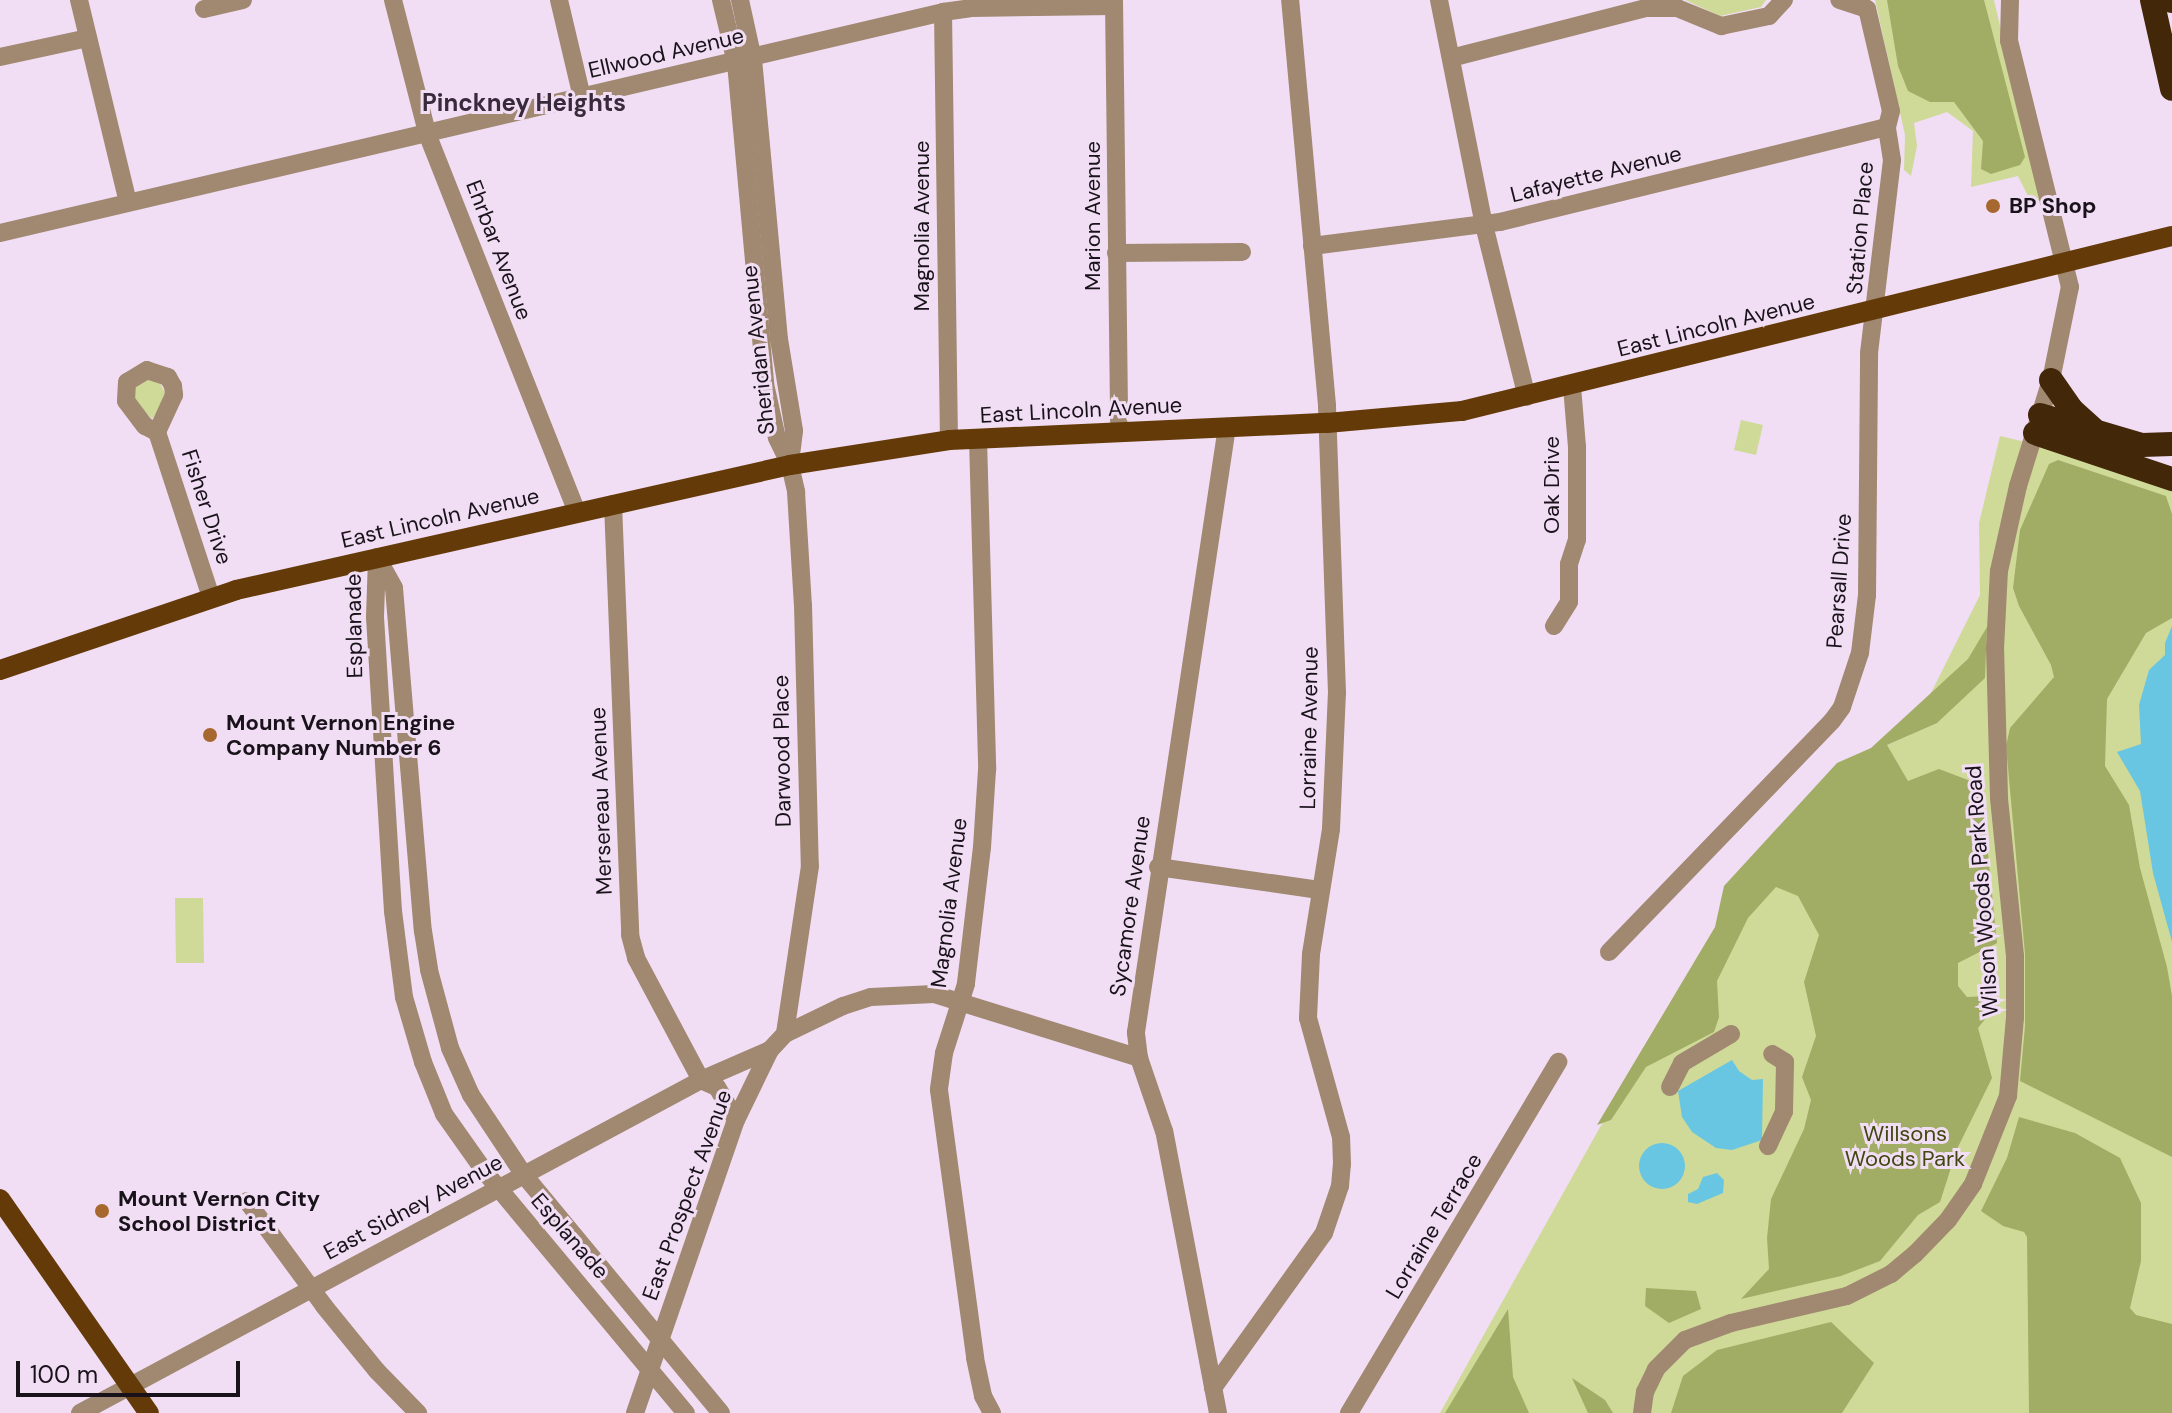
<!DOCTYPE html>
<html>
<head>
<meta charset="utf-8">
<style>
	body { margin:0 }
	#map { position:relative; width:2172px; height:1413px; overflow:hidden; background:#f1def4; font-family:"DM Sans",sans-serif }
	div>[style] { position:absolute }
	[style*='--x'] { left:calc(var(--x)*1px); top:calc(var(--y)*1px); width:calc(var(--w)*1px); rotate:calc(var(--a)*1deg) }
	.green>* { inset:0; background:#cfda98 }
	.forest>* { inset:0; background:#a1ac64 }
	.water>* { inset:0; background:#68c6e2 }
	.round { border-radius:50% }
	.minor>* { height:18px; margin:-9px; padding:0 9px; transform-origin:9px; border-radius:9px; background:#a08871 }
	.major>* { height:20px; margin:-10px; padding:0 10px; transform-origin:10px; border-radius:10px; background:#643b08 }
	.highway>* { height:24px; margin:-12px; padding:0 12px; transform-origin:12px; border-radius:12px; background:#422708 }
	.dots>* { width:22px; height:22px; translate:-50% -50%; box-sizing:border-box; border:4px solid #f1def4; border-radius:50% }
	span { translate:-50% -50%; white-space:nowrap; text-align:center; line-height:1.15; -webkit-text-stroke:6px #f1def4; paint-order:stroke }
	.street-label { font-size:22px; color:#19121a }
	.poi-label { font-size:22px; color:#19121a; font-weight:700 }
	.left { translate:0 -50%; text-align:left }
	.park-label { font-size:22px; color:#414710 }
	.neighbourhood-label { font-size:24px; color:#382a3b; font-weight:700 }
	.scale { position:absolute; left:16px; top:1361px; width:224px; height:36px; box-sizing:border-box; border:4px solid #19121a; border-top:0; padding-left:10px; font-size:24px; line-height:28px; white-space:nowrap; color:#19121a; -webkit-text-stroke:6px #f1def4; paint-order:stroke }
</style>
</head>
<body>
<div id="map">
	<div class="green">
		<i style="clip-path:polygon(1685px 0,1766px 0,1761px 7px,1720px 16px)"></i>
		<i style="clip-path:polygon(1875px 0,1994px 0,2041px 200px,2032px 204px,2018px 176px,1971px 187px,1973px 131px,1947px 112px,1914px 123px,1917px 146px,1911px 176px,1904px 170px,1905px 135px)"></i>
		<i style="clip-path:polygon(158px 379px,167px 397px,152px 419px,133px 399px,134px 385px,137px 381px)"></i>
		<i style="clip-path:polygon(1741px 420px,1763px 425px,1756px 455px,1734px 450px)"></i>
		<i style="clip-path:polygon(2000px 436px,2060px 450px,2172px 488px,2172px 1413px,1440px 1413px,1599px 1129px,1718px 945px,1887px 745px,1910px 735px,1980px 595px,1979px 523px)"></i>
		<i style="clip-path:polygon(175px 898px,203px 898px,204px 963px,176px 963px)"></i>
	</div>
	<div class="forest">
		<i style="clip-path:polygon(1887px 0,1984px 0,2025px 157px,2020px 165px,1991px 174px,1981px 169px,1983px 141px,1954px 102px,1930px 102px,1908px 91px,1898px 66px)"></i>
		<i style="clip-path:polygon(2058px 460px,2166px 496px,2172px 514px,2172px 618px,2146px 633px,2107px 699px,2105px 766px,2129px 805px,2140px 868px,2167px 967px,2172px 996px,2172px 1157px,2020px 1081px,2025px 1026px,2025px 954px,2006px 746px,2010px 728px,2054px 677px,2051px 665px,2019px 606px,2013px 588px,2020px 530px,2049px 464px)"></i>
		<i style="clip-path:polygon(1987px 627px,1985px 678px,1937px 723px,1887px 745px,1908px 781px,1939px 769px,1981px 785px,1997px 943px,1958px 963px,1958px 986px,1967px 997px,1990px 996px,1997px 1004px,1978px 1028px,1992px 1078px,1957px 1149px,1940px 1202px,1918px 1215px,1880px 1261px,1841px 1276px,1741px 1299px,1769px 1269px,1767px 1238px,1771px 1199px,1804px 1129px,1811px 1100px,1802px 1077px,1816px 1036px,1804px 982px,1819px 935px,1798px 896px,1776px 887px,1748px 918px,1717px 981px,1719px 1017px,1714px 1032px,1646px 1067px,1611px 1120px,1597px 1125px,1715px 927px,1724px 886px,1837px 763px,1871px 748px,1968px 659px)"></i>
		<i style="clip-path:polygon(2019px 1117px,2075px 1133px,2120px 1158px,2141px 1203px,2141px 1261px,2130px 1308px,2136px 1315px,2172px 1324px,2172px 1413px,2029px 1413px,2027px 1237px,2024px 1232px,2003px 1226px,1981px 1211px,2007px 1158px)"></i>
		<i style="clip-path:polygon(1646px 1288px,1696px 1291px,1701px 1309px,1669px 1323px,1645px 1306px)"></i>
		<i style="clip-path:polygon(1508px 1309px,1513px 1377px,1529px 1413px,1445px 1413px)"></i>
		<i style="clip-path:polygon(1831px 1322px,1874px 1363px,1842px 1413px,1671px 1413px,1683px 1376px,1717px 1350px)"></i>
		<i style="clip-path:polygon(1572px 1378px,1605px 1400px,1613px 1413px,1588px 1413px)"></i>
	</div>
	<div class="water">
		<i style="clip-path:polygon(2172px 626px,2172px 942px,2153px 873px,2140px 791px,2117px 752px,2141px 744px,2139px 705px,2149px 670px,2165px 655px,2165px 643px)"></i>
		<i style="clip-path:polygon(1732px 1060px,1739px 1071px,1752px 1080px,1763px 1079px,1762px 1140px,1732px 1150px,1716px 1148px,1692px 1132px,1682px 1117px,1678px 1091px)"></i>
		<i class="round" style="left:1639px;top:1143px;width:46px;height:46px"></i>
		<i style="clip-path:polygon(1717px 1173px,1724px 1180px,1723px 1193px,1697px 1204px,1688px 1202px,1688px 1194px,1698px 1189px,1703px 1177px)"></i>
	</div>
	<div class="minor">
		<i style="--x:79;--y:0;--w:208;--a:76.4"></i>
		<i style="--x:393;--y:0;--w:140;--a:75.6"></i>
		<i style="--x:428;--y:136;--w:404;--a:68.4"></i>
		<i style="--x:559;--y:0;--w:100;--a:76.7"></i>
		<i style="--x:721;--y:0;--w:65;--a:76.6"></i>
		<i style="--x:736;--y:63;--w:322;--a:84.8"></i>
		<i style="--x:765;--y:384;--w:55;--a:77.5"></i>
		<i style="--x:777;--y:438;--w:30;--a:64"></i>
		<i style="--x:790;--y:465;--w:28;--a:77"></i>
		<i style="--x:796;--y:492;--w:113;--a:86.5"></i>
		<i style="--x:803;--y:605;--w:261;--a:88.5"></i>
		<i style="--x:810;--y:866;--w:170;--a:98.5"></i>
		<i style="--x:740;--y:0;--w:60;--a:77.6"></i>
		<i style="--x:753;--y:59;--w:281;--a:84.7"></i>
		<i style="--x:779;--y:339;--w:93;--a:80.7"></i>
		<i style="--x:794;--y:431;--w:34;--a:97"></i>
		<i style="--x:1114;--y:0;--w:432;--a:89.3"></i>
		<i style="--x:1439;--y:0;--w:229;--a:78.7"></i>
		<i style="--x:1484;--y:225;--w:177;--a:76"></i>
		<i style="--x:204;--y:9;--w:40;--a:-13"></i>
		<i style="--x:943;--y:12;--w:428;--a:89.2"></i>
		<i style="--x:0;--y:57;--w:90;--a:-12.2"></i>
		<i style="--x:1451;--y:58;--w:201;--a:-14.4"></i>
		<i style="--x:1646;--y:8;--w:31;--a:0"></i>
		<i style="--x:1677;--y:8;--w:48;--a:22.2"></i>
		<i style="--x:1721;--y:26;--w:49;--a:-11.8"></i>
		<i style="--x:1769;--y:16;--w:22;--a:-47"></i>
		<i style="--x:0;--y:233;--w:969;--a:-13.19"></i>
		<i style="--x:943;--y:12;--w:27;--a:-8"></i>
		<i style="--x:970;--y:8;--w:144;--a:-0.8"></i>
		<i style="--x:1312;--y:246;--w:190;--a:-7.3"></i>
		<i style="--x:1500;--y:222;--w:398;--a:-13.8"></i>
		<i style="--x:1116;--y:253;--w:126;--a:-0.5"></i>
		<i style="--x:157;--y:432;--w:41;--a:-65.3"></i>
		<i style="--x:174;--y:395;--w:9;--a:-96"></i>
		<i style="--x:173;--y:386;--w:10;--a:-119"></i>
		<i style="--x:168;--y:377;--w:22;--a:-162"></i>
		<i style="--x:147;--y:370;--w:23;--a:149"></i>
		<i style="--x:127;--y:382;--w:19;--a:93"></i>
		<i style="--x:126;--y:401;--w:31;--a:53"></i>
		<i style="--x:145;--y:426;--w:13;--a:27"></i>
		<i style="--x:157;--y:432;--w:174;--a:71.9"></i>
		<i style="--x:978;--y:439;--w:331;--a:88.4"></i>
		<i style="--x:987;--y:770;--w:77;--a:93.7"></i>
		<i style="--x:982;--y:847;--w:138;--a:96.7"></i>
		<i style="--x:966;--y:984;--w:72;--a:107.7"></i>
		<i style="--x:944;--y:1053;--w:37;--a:98"></i>
		<i style="--x:939;--y:1090;--w:270;--a:82.3"></i>
		<i style="--x:975;--y:1358;--w:39;--a:78"></i>
		<i style="--x:983;--y:1396;--w:19;--a:62"></i>
		<i style="--x:613;--y:504;--w:431;--a:87.7"></i>
		<i style="--x:630;--y:935;--w:24;--a:75"></i>
		<i style="--x:636;--y:958;--w:138;--a:62"></i>
		<i style="--x:377;--y:557;--w:35;--a:61"></i>
		<i style="--x:394;--y:588;--w:344;--a:85.2"></i>
		<i style="--x:423;--y:931;--w:39;--a:81"></i>
		<i style="--x:429;--y:970;--w:81;--a:74.9"></i>
		<i style="--x:450;--y:1048;--w:51;--a:65.9"></i>
		<i style="--x:471;--y:1095;--w:96;--a:56.5"></i>
		<i style="--x:524;--y:1175;--w:309;--a:50.4"></i>
		<i style="--x:377;--y:559;--w:58;--a:92"></i>
		<i style="--x:375;--y:617;--w:295;--a:86.5"></i>
		<i style="--x:393;--y:911;--w:87;--a:82.7"></i>
		<i style="--x:404;--y:997;--w:68;--a:73.7"></i>
		<i style="--x:423;--y:1062;--w:56;--a:68"></i>
		<i style="--x:444;--y:1114;--w:71;--a:54.7"></i>
		<i style="--x:485;--y:1172;--w:314;--a:50.2"></i>
		<i style="--x:1554;--y:626;--w:28;--a:-58"></i>
		<i style="--x:1569;--y:602;--w:38;--a:-90"></i>
		<i style="--x:1569;--y:564;--w:25;--a:-72"></i>
		<i style="--x:1577;--y:540;--w:93;--a:-90"></i>
		<i style="--x:1577;--y:447;--w:61;--a:-94.7"></i>
		<i style="--x:1158;--y:867;--w:163;--a:8.1"></i>
		<i style="--x:1609;--y:952;--w:321;--a:-46"></i>
		<i style="--x:1832;--y:721;--w:17;--a:-54"></i>
		<i style="--x:1842;--y:707;--w:57;--a:-71.6"></i>
		<i style="--x:1860;--y:653;--w:58;--a:-83.1"></i>
		<i style="--x:1867;--y:595;--w:242;--a:-89.5"></i>
		<i style="--x:1869;--y:353;--w:194;--a:-83.2"></i>
		<i style="--x:1892;--y:160;--w:33;--a:-99"></i>
		<i style="--x:1887;--y:127;--w:16;--a:-76"></i>
		<i style="--x:1891;--y:111;--w:105;--a:-103.2"></i>
		<i style="--x:1867;--y:9;--w:29;--a:-162"></i>
		<i style="--x:701;--y:1080;--w:17;--a:24"></i>
		<i style="--x:717;--y:1087;--w:38;--a:60"></i>
		<i style="--x:1670;--y:1087;--w:27;--a:-63"></i>
		<i style="--x:1682;--y:1063;--w:57;--a:-30.6"></i>
		<i style="--x:1768;--y:1146;--w:38;--a:-65"></i>
		<i style="--x:1784;--y:1111;--w:49;--a:-88.8"></i>
		<i style="--x:1785;--y:1062;--w:15;--a:-148"></i>
		<i style="--x:247;--y:1201;--w:130;--a:53.7"></i>
		<i style="--x:324;--y:1306;--w:84;--a:50.8"></i>
		<i style="--x:377;--y:1371;--w:59;--a:45.7"></i>
		<i style="--x:1213;--y:1388;--w:191;--a:-54.4"></i>
		<i style="--x:1324;--y:1233;--w:50;--a:-71.2"></i>
		<i style="--x:1340;--y:1186;--w:22;--a:-85"></i>
		<i style="--x:1342;--y:1164;--w:27;--a:-92"></i>
		<i style="--x:1341;--y:1137;--w:123;--a:-105.5"></i>
		<i style="--x:1308;--y:1018;--w:64;--a:-87.3"></i>
		<i style="--x:1311;--y:954;--w:127;--a:-80.9"></i>
		<i style="--x:1331;--y:829;--w:136;--a:-87.5"></i>
		<i style="--x:1337;--y:693;--w:288;--a:-92"></i>
		<i style="--x:1327;--y:405;--w:407;--a:-95.2"></i>
		<i style="--x:80;--y:1413;--w:705;--a:-28.2"></i>
		<i style="--x:701;--y:1080;--w:75;--a:-23.5"></i>
		<i style="--x:635;--y:1413;--w:310;--a:-71"></i>
		<i style="--x:736;--y:1120;--w:78;--a:-64.1"></i>
		<i style="--x:770;--y:1050;--w:22;--a:-47"></i>
		<i style="--x:785;--y:1034;--w:64;--a:-25.8"></i>
		<i style="--x:843;--y:1006;--w:29;--a:-18"></i>
		<i style="--x:871;--y:997;--w:63;--a:-2.7"></i>
		<i style="--x:934;--y:994;--w:215;--a:17.3"></i>
		<i style="--x:1218;--y:1413;--w:287;--a:-100.8"></i>
		<i style="--x:1164;--y:1131;--w:77;--a:-108.9"></i>
		<i style="--x:1139;--y:1058;--w:26;--a:-97"></i>
		<i style="--x:1136;--y:1032;--w:612;--a:-81.45"></i>
		<i style="--x:1349;--y:1413;--w:409;--a:-59.2"></i>
		<i style="--x:1642;--y:1413;--w:21;--a:-82"></i>
		<i style="--x:1645;--y:1392;--w:25;--a:-64"></i>
		<i style="--x:1656;--y:1369;--w:41;--a:-45"></i>
		<i style="--x:1685;--y:1340;--w:49;--a:-20.3"></i>
		<i style="--x:1731;--y:1323;--w:119;--a:-13.1"></i>
		<i style="--x:1847;--y:1296;--w:49;--a:-26.6"></i>
		<i style="--x:1891;--y:1274;--w:31;--a:-40"></i>
		<i style="--x:1915;--y:1254;--w:47;--a:-45.9"></i>
		<i style="--x:1948;--y:1220;--w:44;--a:-55.2"></i>
		<i style="--x:1973;--y:1184;--w:95;--a:-68.3"></i>
		<i style="--x:2008;--y:1096;--w:79;--a:-84.9"></i>
		<i style="--x:2015;--y:1017;--w:61;--a:-90"></i>
		<i style="--x:2015;--y:956;--w:159;--a:-95.8"></i>
		<i style="--x:1999;--y:798;--w:149;--a:-91.5"></i>
		<i style="--x:1995;--y:649;--w:78;--a:-87.1"></i>
		<i style="--x:1999;--y:571;--w:87;--a:-77.4"></i>
		<i style="--x:2018;--y:486;--w:111;--a:-72.7"></i>
		<i style="--x:2051;--y:380;--w:95;--a:-78.5"></i>
		<i style="--x:2070;--y:287;--w:253;--a:-103.9"></i>
		<i style="--x:2009;--y:41;--w:41;--a:-88.6"></i>
	</div>
	<div class="major">
		<i style="--x:0;--y:670;--w:249;--a:-18.7"></i>
		<i style="--x:236;--y:590;--w:568;--a:-12.71"></i>
		<i style="--x:790;--y:465;--w:161;--a:-8.9"></i>
		<i style="--x:949;--y:440;--w:378;--a:-2.6"></i>
		<i style="--x:1327;--y:423;--w:136;--a:-5.1"></i>
		<i style="--x:1462;--y:411;--w:731;--a:-13.85"></i>
		<i style="--x:0;--y:1199;--w:261;--a:55.2"></i>
	</div>
	<div class="highway">
		<i style="--x:2152;--y:0;--w:91;--a:77.3"></i>
		<i style="--x:2172;--y:0;--w:1;--a:90"></i>
		<i style="--x:2051;--y:380;--w:37;--a:55"></i>
		<i style="--x:2072;--y:410;--w:28;--a:42"></i>
		<i style="--x:2040;--y:415;--w:106;--a:16.4"></i>
		<i style="--x:2142;--y:445;--w:30;--a:-2"></i>
		<i style="--x:2035;--y:433;--w:145;--a:18.6"></i>
	</div>
	<div class="dots">
		<i style="left:1993px;top:206px;background:#a7682f"></i>
		<i style="left:210px;top:735px;background:#a7682f"></i>
		<i style="left:102px;top:1211px;background:#a7682f"></i>
	</div>
	<div class="street-label">
		<span style="left:666px;top:53px;rotate:-13deg">Ellwood Avenue</span>
		<span style="left:1596px;top:174px;rotate:-14deg">Lafayette Avenue</span>
		<span style="left:1093px;top:216px;rotate:-90deg">Marion Avenue</span>
		<span style="left:922px;top:226px;rotate:-90deg">Magnolia Avenue</span>
		<span style="left:1860px;top:228px;rotate:-85deg">Station Place</span>
		<span style="left:499px;top:250px;rotate:69deg">Ehrbar Avenue</span>
		<span style="left:1716px;top:325px;rotate:-14deg">East Lincoln Avenue</span>
		<span style="left:758px;top:350px;rotate:-96deg">Sheridan Avenue</span>
		<span style="left:1081px;top:410px;rotate:-3deg">East Lincoln Avenue</span>
		<span style="left:1552px;top:485px;rotate:-90deg">Oak Drive</span>
		<span style="left:207px;top:507px;rotate:72deg">Fisher Drive</span>
		<span style="left:440px;top:518px;rotate:-13deg">East Lincoln Avenue</span>
		<span style="left:1839px;top:581px;rotate:-86deg">Pearsall Drive</span>
		<span style="left:354px;top:626px;rotate:-91deg">Esplanade</span>
		<span style="left:1309px;top:728px;rotate:-89deg">Lorraine Avenue</span>
		<span style="left:782px;top:751px;rotate:-91deg">Darwood Place</span>
		<span style="left:601px;top:801px;rotate:-92deg">Mersereau Avenue</span>
		<span style="left:1982px;top:891px;rotate:-94deg">Wilson Woods Park Road</span>
		<span style="left:949px;top:903px;rotate:-83deg">Magnolia Avenue</span>
		<span style="left:1130px;top:906px;rotate:-82deg">Sycamore Avenue</span>
		<span style="left:687px;top:1195px;rotate:-70deg">East Prospect Avenue</span>
		<span style="left:413px;top:1207px;rotate:-28deg">East Sidney Avenue</span>
		<span style="left:1434px;top:1226px;rotate:-59deg">Lorraine Terrace</span>
		<span style="left:570px;top:1236px;rotate:49deg">Esplanade</span>
	</div>
	<div class="poi-label">
		<span class="left" style="left:2009px;top:206px">BP Shop</span>
		<span class="left" style="left:226px;top:735px">Mount Vernon Engine<br>Company Number 6</span>
		<span class="left" style="left:118px;top:1211px">Mount Vernon City<br>School District</span>
	</div>
	<div class="park-label">
		<span style="left:1905px;top:1146px">Willsons<br>Woods Park</span>
	</div>
	<div class="neighbourhood-label">
		<span style="left:524px;top:103px">Pinckney Heights</span>
	</div>
	<div class="scale">100 m</div>
</div>
</body>
</html>
